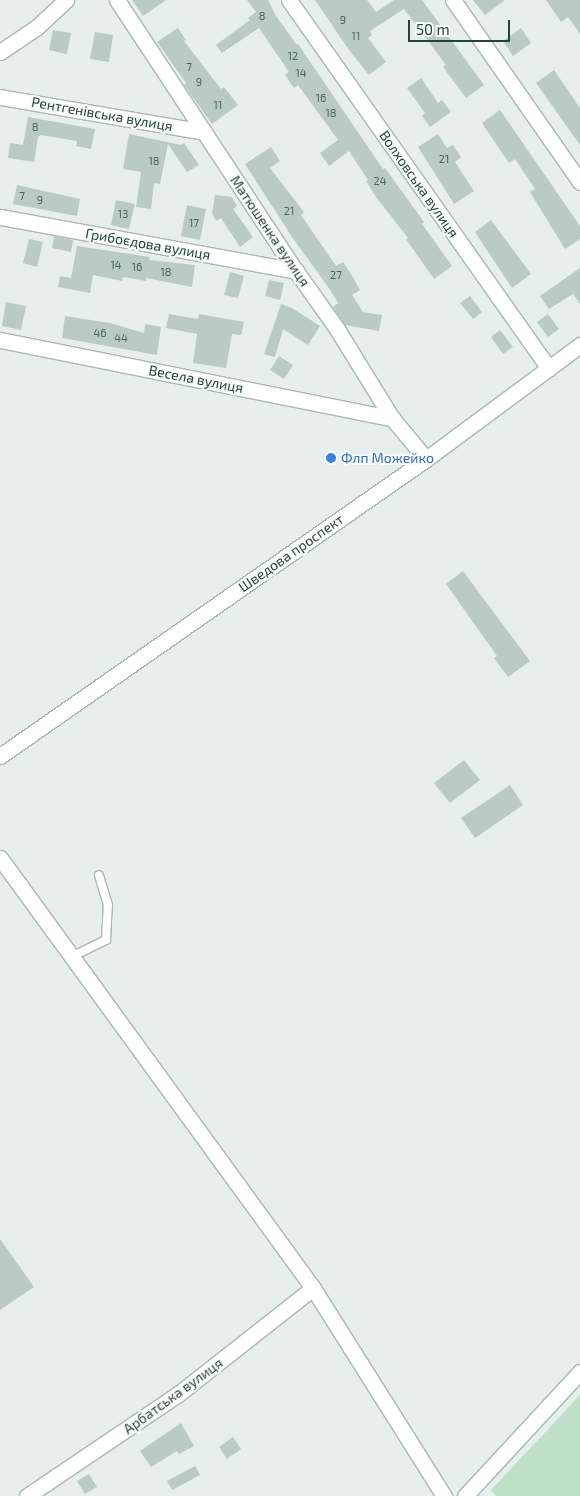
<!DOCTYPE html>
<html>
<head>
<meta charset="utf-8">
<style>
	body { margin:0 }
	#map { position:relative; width:580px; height:1496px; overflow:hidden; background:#e6efeb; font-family:"Exo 2",sans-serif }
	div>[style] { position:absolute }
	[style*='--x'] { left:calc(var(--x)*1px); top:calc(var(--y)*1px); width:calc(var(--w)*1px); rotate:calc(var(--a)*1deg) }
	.green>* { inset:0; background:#bfe0c8 }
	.building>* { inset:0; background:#bbcac4 }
	.roads { filter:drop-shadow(1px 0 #a8b8b2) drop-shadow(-1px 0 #a8b8b2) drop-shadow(0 1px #a8b8b2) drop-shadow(0 -1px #a8b8b2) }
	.lane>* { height:8px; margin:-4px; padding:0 4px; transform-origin:4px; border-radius:4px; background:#fff }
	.street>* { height:15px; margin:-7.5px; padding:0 7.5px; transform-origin:7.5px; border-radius:7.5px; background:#fff }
	.secondary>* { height:15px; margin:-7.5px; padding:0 7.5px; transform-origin:7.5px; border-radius:7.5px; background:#fff }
	.dots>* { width:14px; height:14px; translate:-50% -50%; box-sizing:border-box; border:2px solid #f7fbf9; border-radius:50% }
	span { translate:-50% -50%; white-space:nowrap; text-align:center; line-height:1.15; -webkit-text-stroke:4px #f7fbf9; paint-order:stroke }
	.number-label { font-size:11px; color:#4a645c }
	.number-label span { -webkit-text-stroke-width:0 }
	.street-label { font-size:14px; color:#24423a }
	.shop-label { font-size:14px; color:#366cbe }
	.left { translate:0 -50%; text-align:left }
	.scale { position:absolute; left:408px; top:20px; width:102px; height:22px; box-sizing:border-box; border:2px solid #24423a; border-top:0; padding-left:6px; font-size:15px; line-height:18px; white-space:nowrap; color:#24423a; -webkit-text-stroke:4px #f7fbf9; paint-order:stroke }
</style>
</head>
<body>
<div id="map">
	<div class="green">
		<i style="clip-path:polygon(580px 1395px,580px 1496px,496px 1496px,491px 1490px)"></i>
	</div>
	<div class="building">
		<i style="clip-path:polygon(132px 0,166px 0,143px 16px)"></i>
		<i style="clip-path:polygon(247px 0,268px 0,276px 16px,297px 45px,298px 44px,383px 169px,385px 168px,424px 222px,422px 224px,452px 266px,434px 279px,406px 239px,408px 238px,376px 197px,366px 181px,368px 180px,349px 151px,329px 166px,320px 153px,338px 140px,298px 85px,294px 88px,285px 75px,289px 72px,259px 28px,222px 53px,216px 45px,250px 20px,248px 18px,256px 12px)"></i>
		<i style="clip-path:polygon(315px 0,367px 0,376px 12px,394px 0,422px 0,484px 85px,466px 98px,443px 67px,446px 65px,404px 9px,370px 31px,372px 35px,368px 38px,386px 62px,369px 75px,349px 50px)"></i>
		<i style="clip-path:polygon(473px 0,505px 0,485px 15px)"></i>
		<i style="clip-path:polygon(546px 0,580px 0,580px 34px,568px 17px,561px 22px)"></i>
		<i style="clip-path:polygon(178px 28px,186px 40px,184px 41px,221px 89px,224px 87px,238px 105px,212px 124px,184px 85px,186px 83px,157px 42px)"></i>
		<i style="clip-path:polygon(521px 28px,531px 43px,513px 56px,503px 41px)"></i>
		<i style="clip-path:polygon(53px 30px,71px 33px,67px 54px,49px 50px)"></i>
		<i style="clip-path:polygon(95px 32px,113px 35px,109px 62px,90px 59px)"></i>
		<i style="clip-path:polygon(554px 70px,580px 108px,580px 145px,536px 83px)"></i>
		<i style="clip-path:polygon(421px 78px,438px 103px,442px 100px,451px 112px,430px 127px,422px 116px,425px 113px,407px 88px)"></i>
		<i style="clip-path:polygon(500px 110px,580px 226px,580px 239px,565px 249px,530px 192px,535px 189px,515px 159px,509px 163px,482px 123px)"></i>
		<i style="clip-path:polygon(28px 117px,95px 129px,91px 149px,76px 146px,77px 141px,41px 135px,38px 137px,34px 162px,8px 158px,10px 143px,23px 145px)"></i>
		<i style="clip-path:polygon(129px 134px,181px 145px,184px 143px,199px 165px,187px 172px,168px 144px,160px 184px,154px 183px,151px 209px,136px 207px,141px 172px,123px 169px)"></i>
		<i style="clip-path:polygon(438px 134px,447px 148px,453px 145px,461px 157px,455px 162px,474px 191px,454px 204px,418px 147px)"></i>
		<i style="clip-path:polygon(271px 147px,280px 161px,270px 168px,304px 212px,301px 215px,336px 266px,343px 262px,351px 274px,360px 290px,352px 295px,363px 312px,382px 315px,379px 331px,345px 325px,333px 307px,338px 303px,331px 291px,292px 237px,245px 164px)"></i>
		<i style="clip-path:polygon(17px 185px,80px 199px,77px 216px,13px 204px)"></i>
		<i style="clip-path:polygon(215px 195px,232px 197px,237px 206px,233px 209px,253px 237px,240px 247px,221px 218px,216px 221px,212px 213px)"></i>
		<i style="clip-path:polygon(116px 200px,135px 204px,129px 229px,111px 225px)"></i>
		<i style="clip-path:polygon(187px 205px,206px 209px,200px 240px,181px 236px)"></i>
		<i style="clip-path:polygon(491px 220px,531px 274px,512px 288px,475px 232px)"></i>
		<i style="clip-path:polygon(54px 236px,73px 240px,71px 252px,52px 248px)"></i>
		<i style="clip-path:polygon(29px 239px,43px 242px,37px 267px,23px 263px)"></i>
		<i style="clip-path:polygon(77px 246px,150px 257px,149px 260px,195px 265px,192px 287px,146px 278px,146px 281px,123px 277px,122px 281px,93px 275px,90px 293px,58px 287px,60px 276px,71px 278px)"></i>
		<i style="clip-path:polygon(580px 268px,580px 304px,573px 294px,549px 309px,540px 296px)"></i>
		<i style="clip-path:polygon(230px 272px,244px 276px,238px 298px,224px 295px)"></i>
		<i style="clip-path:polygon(269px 280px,284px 283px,280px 300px,265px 296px)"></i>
		<i style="clip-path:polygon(470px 296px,482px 312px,473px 319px,460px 303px)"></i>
		<i style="clip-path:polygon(6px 302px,26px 306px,21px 330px,2px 326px)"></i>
		<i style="clip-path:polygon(281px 304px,292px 308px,320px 326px,308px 345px,283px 329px,275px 357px,264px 354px)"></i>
		<i style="clip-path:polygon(169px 314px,198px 319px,199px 314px,244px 322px,241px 335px,232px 334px,226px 368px,193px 363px,197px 334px,166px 328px)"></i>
		<i style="clip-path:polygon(548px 314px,559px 329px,548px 337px,537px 322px)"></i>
		<i style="clip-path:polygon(65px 316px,110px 323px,144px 333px,145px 324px,161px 327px,157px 355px,62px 338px)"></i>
		<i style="clip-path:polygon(500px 330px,513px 347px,503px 354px,491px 337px)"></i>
		<i style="clip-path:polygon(279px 356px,293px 365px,284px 379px,270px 370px)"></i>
		<i style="clip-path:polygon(463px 571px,530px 661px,508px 677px,494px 658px,497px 656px,446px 584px)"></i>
		<i style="clip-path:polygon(464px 760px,480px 780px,450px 803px,434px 783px)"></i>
		<i style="clip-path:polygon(510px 785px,523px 805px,475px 838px,461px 818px)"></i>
		<i style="clip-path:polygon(0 1239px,34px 1287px,0 1310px)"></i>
		<i style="clip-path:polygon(181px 1423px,194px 1446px,179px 1454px,177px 1451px,151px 1467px,140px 1451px)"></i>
		<i style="clip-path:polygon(233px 1437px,241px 1449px,227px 1459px,219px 1447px)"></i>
		<i style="clip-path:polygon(195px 1466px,200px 1475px,172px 1490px,167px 1481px)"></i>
		<i style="clip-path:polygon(89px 1474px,97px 1487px,85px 1494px,77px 1481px)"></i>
	</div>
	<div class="roads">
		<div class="lane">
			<i style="--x:71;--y:957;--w:39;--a:-26"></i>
			<i style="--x:106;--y:940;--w:35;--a:-87"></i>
			<i style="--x:108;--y:905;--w:31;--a:-107"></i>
		</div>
		<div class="street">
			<i style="--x:117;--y:0;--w:325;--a:56.6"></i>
			<i style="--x:296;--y:271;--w:71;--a:54.7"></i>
			<i style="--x:337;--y:329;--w:105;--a:58.3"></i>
			<i style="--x:392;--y:418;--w:53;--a:50.3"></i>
			<i style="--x:289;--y:0;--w:451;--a:54.8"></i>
			<i style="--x:453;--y:0;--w:222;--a:55.1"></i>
			<i style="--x:0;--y:52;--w:45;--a:-34"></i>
			<i style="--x:37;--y:27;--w:40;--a:-43"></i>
			<i style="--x:0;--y:97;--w:207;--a:9.7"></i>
			<i style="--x:0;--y:217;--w:301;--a:10.3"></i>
			<i style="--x:0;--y:340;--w:400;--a:11.3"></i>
			<i style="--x:0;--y:858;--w:532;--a:53.95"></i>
			<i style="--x:313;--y:1288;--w:246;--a:57.8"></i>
			<i style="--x:27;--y:1496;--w:181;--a:-34"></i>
			<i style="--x:177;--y:1395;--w:173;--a:-38.2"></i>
		</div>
		<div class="secondary">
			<i style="--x:0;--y:756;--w:519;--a:-34.88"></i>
			<i style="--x:426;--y:459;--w:192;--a:-36.5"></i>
			<i style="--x:465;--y:1496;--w:169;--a:-47.2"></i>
		</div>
	</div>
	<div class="dots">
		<i style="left:331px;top:458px;background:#3f7fe0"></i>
	</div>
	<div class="number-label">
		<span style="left:262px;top:16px">8</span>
		<span style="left:343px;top:20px">9</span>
		<span style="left:356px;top:36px">11</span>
		<span style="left:293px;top:56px">12</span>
		<span style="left:189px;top:67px">7</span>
		<span style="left:301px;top:73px">14</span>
		<span style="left:199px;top:82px">9</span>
		<span style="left:321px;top:98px">16</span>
		<span style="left:218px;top:105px">11</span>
		<span style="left:331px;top:113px">18</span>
		<span style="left:35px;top:127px">8</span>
		<span style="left:444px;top:159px">21</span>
		<span style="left:154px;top:161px">18</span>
		<span style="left:380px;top:181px">24</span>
		<span style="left:22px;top:196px">7</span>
		<span style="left:40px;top:200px">9</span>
		<span style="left:289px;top:211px">21</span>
		<span style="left:123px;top:214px">13</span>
		<span style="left:194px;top:223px">17</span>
		<span style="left:116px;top:265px">14</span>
		<span style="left:137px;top:267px">16</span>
		<span style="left:166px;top:272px">18</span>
		<span style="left:336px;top:275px">27</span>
		<span style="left:100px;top:333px">46</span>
		<span style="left:121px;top:338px">44</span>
	</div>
	<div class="street-label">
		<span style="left:102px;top:114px;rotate:10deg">Рентгенівська вулиця</span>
		<span style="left:419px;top:184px;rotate:55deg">Волховська вулиця</span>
		<span style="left:270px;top:231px;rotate:56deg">Матюшенка вулиця</span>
		<span style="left:148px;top:244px;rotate:10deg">Грибоєдова вулиця</span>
		<span style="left:196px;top:379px;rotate:11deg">Весела вулиця</span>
		<span style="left:291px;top:553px;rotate:-35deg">Шведова проспект</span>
		<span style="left:173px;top:1396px;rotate:-36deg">Арбатська вулиця</span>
	</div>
	<div class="shop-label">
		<span class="left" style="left:341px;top:458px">Флп Можейко</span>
	</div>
	<div class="scale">50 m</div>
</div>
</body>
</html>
